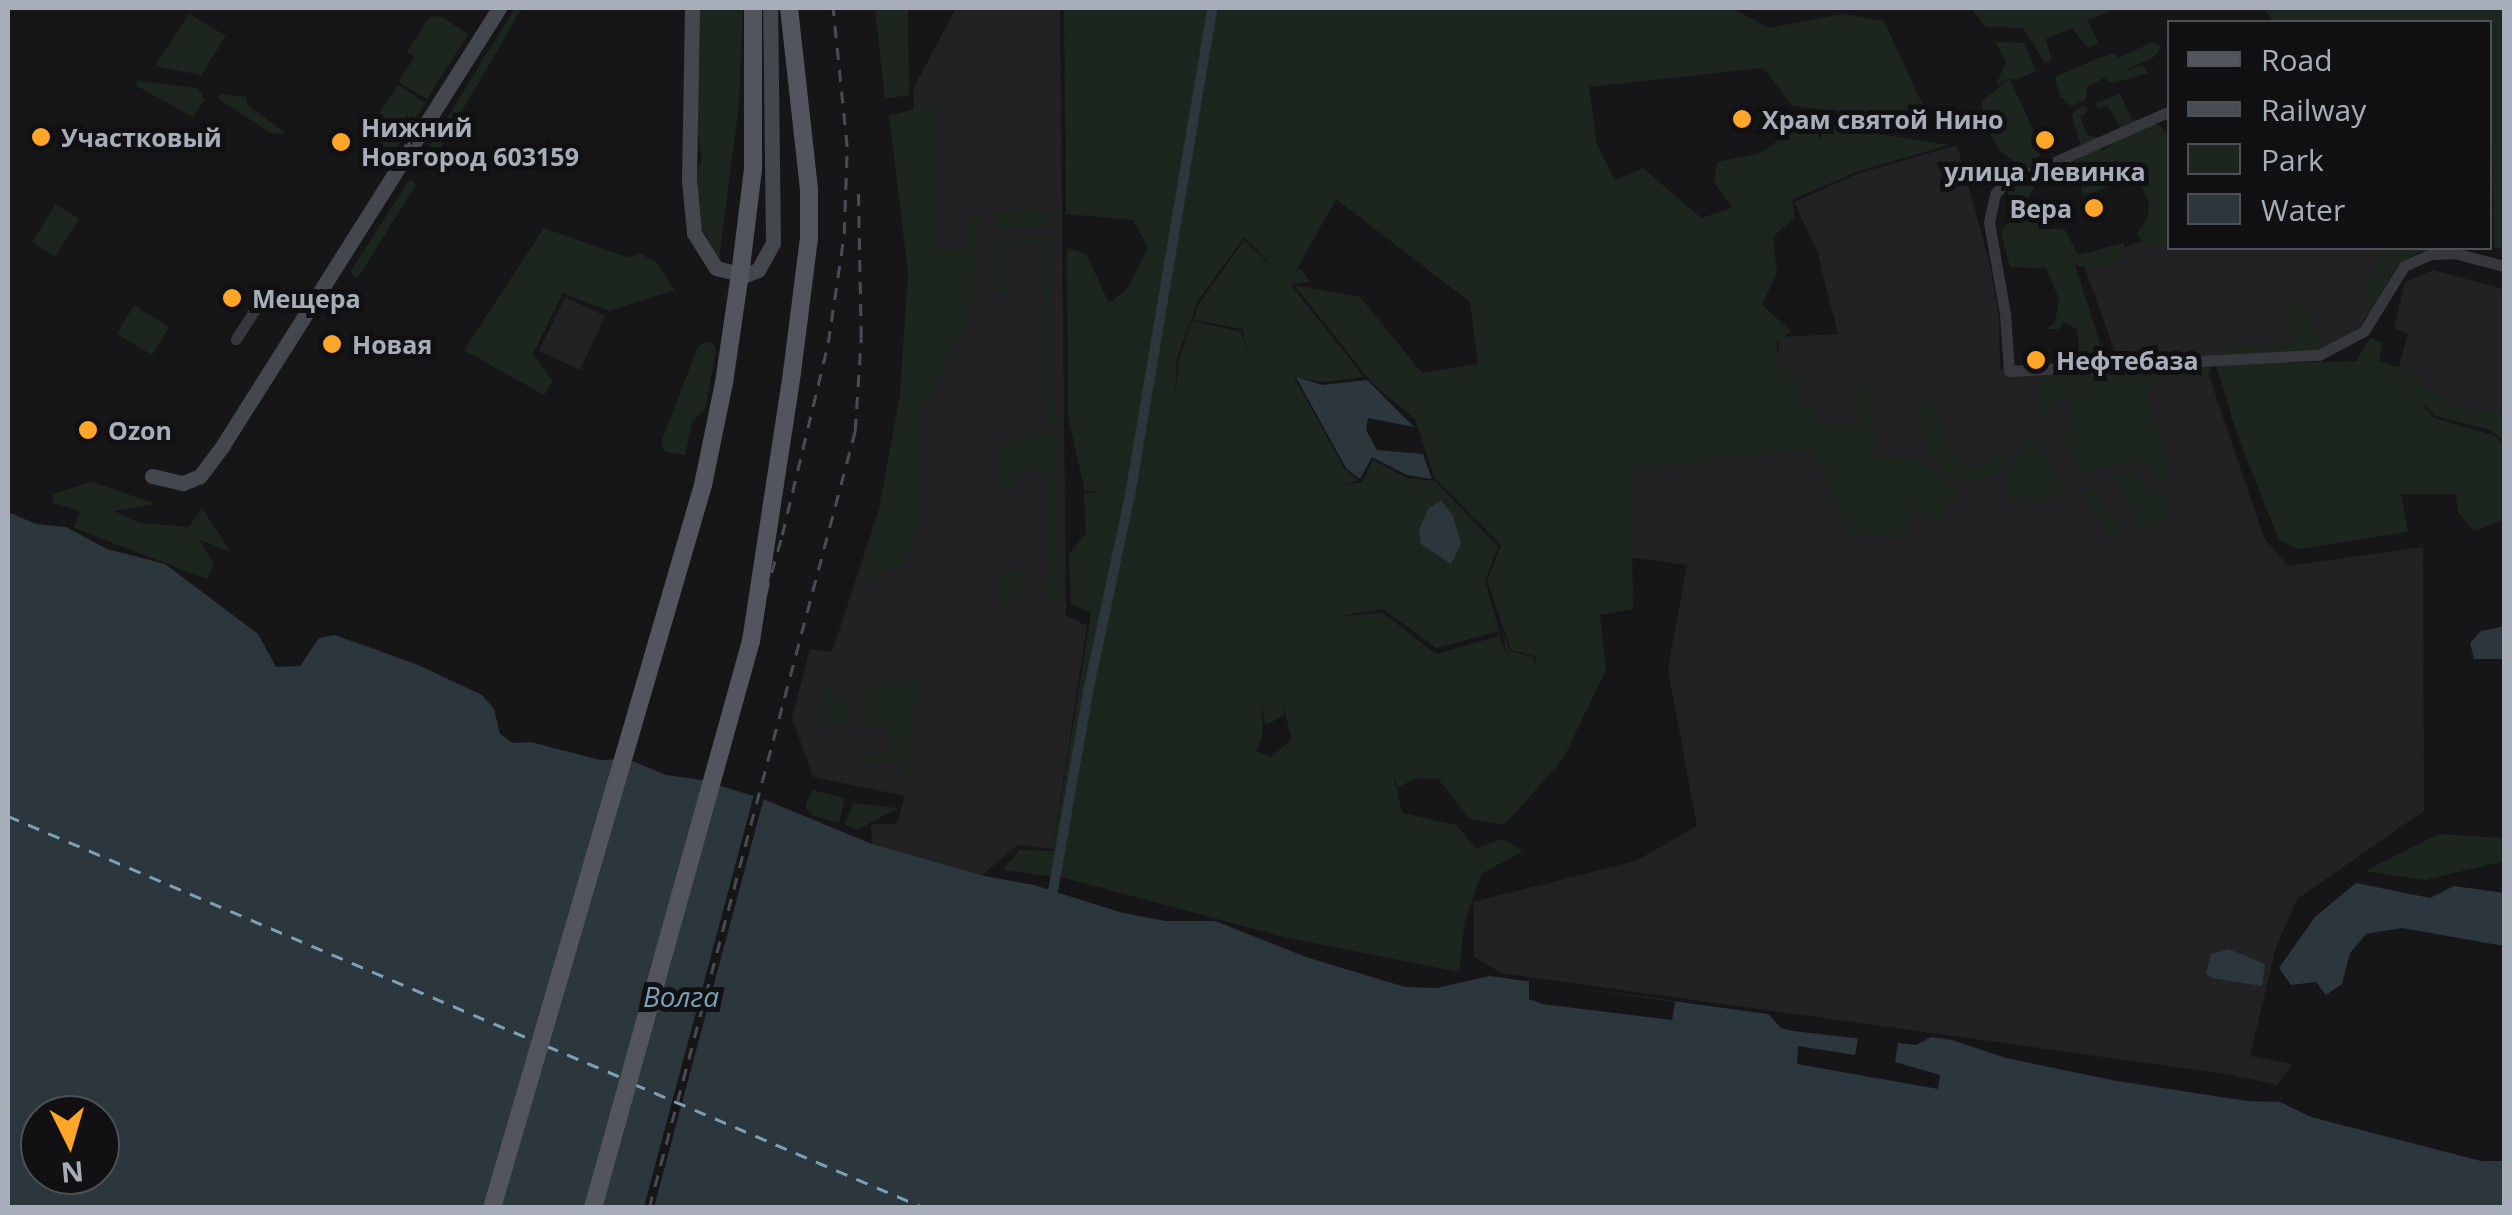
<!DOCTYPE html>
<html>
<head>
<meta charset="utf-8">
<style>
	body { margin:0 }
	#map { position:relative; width:2512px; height:1215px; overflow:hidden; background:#161618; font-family:"Open Sans",sans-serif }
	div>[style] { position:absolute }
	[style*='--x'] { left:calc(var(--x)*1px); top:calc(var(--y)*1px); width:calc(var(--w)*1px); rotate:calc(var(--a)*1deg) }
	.built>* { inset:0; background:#222225 }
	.green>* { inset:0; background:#1d261e }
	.water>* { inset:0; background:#2b363d }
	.pier>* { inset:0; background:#161618 }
	.canal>* { height:10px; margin:-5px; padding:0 5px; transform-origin:5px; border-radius:5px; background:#2b363d }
	.ferry>* { height:2.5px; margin-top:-1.25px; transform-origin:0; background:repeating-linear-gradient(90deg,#7ba0b7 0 12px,transparent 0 22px) }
	.street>* { height:11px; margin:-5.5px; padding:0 5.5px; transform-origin:5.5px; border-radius:5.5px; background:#37383d }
	.secondary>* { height:15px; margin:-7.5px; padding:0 7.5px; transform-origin:7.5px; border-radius:7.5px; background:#44474e }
	.primary>* { height:18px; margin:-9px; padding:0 9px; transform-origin:9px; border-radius:9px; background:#52555d }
	.rail>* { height:2.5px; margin-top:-1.25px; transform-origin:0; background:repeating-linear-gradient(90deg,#494c53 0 12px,transparent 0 22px) }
	.primary-bridge>* { height:18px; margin:-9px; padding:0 9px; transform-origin:9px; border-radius:9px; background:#52555d }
	.dots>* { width:28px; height:28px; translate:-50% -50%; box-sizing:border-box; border:5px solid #111113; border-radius:50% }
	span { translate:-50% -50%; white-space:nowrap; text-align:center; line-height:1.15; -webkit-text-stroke:10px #111113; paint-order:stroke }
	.poi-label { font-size:25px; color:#a7aeb9; font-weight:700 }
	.left { translate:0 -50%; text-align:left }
	.right { translate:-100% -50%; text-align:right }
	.water-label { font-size:28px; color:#7ba0b7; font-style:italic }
	.frame { position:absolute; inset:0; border:10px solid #a7aeb9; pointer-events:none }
	.legend { position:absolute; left:2167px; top:20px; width:325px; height:230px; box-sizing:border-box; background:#111113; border:2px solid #4d5055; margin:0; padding:12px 18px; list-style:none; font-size:30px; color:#a7aeb9 }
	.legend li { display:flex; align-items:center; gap:20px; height:50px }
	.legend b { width:50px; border:2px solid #4d5055 }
	.north { position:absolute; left:20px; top:1095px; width:100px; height:100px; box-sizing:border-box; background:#111113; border:2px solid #4d5055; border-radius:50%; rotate:175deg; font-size:28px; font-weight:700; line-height:40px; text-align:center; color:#a7aeb9 }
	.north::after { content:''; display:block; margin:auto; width:35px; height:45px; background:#ffa527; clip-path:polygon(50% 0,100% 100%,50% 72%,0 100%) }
</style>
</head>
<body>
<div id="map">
	<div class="built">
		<i style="clip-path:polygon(956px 8px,1060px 8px,1066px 615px,1087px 626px,1053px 849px,1018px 845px,982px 875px,872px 844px,871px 824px,897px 824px,905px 796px,813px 777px,792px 718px,810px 649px,832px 652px,927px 364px,913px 89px)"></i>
		<i style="clip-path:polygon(1957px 145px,1989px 260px,1999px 316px,2000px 369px,2118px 361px,2083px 263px,2169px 231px,2170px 248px,2406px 248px,2361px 325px,2333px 351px,2203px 358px,2264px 538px,2288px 566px,2423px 547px,2424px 811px,2297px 899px,2276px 947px,2250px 1056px,2292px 1064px,2277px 1085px,2233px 1075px,1501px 973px,1474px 957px,1473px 902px,1636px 861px,1697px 826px,1668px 670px,1687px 565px,1627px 557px,1626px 464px,1777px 371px,1779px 337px,1838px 334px,1817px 251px,1794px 202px,1860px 173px)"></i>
		<i style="clip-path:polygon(2433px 270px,2504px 289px,2504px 426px,2409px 403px,2393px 389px,2408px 334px,2394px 328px,2405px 282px)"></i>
		<i style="clip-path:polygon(565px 297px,605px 316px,580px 370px,539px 351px)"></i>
	</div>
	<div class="green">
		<i style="clip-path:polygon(515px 8px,522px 8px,431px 164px,422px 158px)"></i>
		<i style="clip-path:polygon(698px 8px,743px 8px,739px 104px,719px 259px,700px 226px,695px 178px,702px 159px,697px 128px)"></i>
		<i style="clip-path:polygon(875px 8px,908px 8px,909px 95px,885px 99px)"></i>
		<i style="clip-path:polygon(evenodd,1064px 8px,1731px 8px,1769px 28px,1842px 14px,1884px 21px,1930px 121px,1793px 106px,1763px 68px,1589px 87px,1597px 144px,1615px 180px,1643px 168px,1701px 218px,1732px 208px,1714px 182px,1717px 162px,1761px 153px,1803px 122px,1949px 145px,1858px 171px,1792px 200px,1795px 217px,1773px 237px,1777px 272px,1762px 305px,1791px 331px,1776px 342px,1780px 368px,1793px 369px,1800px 405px,1814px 407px,1820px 424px,1857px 424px,1861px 383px,1869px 383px,1879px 459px,1917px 456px,1960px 491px,1937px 523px,1910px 508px,1904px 537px,1850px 535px,1812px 450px,1631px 469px,1633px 609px,1600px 615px,1606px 670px,1563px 759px,1504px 825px,1470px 819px,1438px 779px,1417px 778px,1398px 787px,1393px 773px,1402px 813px,1456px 825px,1476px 848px,1503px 839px,1523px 851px,1481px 874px,1465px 921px,1459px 972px,1284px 937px,1065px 878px,1003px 870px,1019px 850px,1053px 851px,1091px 613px,1071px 604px,1069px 555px,1086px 533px,1084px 493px,1105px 492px,1085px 491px,1068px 417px,1067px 248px,1086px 254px,1109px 303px,1127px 289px,1148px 247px,1133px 220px,1066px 214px,1064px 8px,1336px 199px,1470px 302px,1478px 364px,1422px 373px,1360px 297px,1294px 285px,1372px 383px,1415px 419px,1434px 477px,1501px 545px,1487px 581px,1511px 650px,1537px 657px,1532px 670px,1535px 658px,1510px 651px,1502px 630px,1508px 657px,1499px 636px,1436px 654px,1383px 613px,1335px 617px,1383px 609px,1436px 648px,1499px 631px,1485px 581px,1498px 547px,1435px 481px,1407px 478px,1373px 460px,1362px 482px,1343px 485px,1358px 480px,1344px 468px,1294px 377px,1325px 382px,1364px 377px,1290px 284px,1310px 282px,1301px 269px,1296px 271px,1336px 199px,1064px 8px,1244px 237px,1283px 276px,1244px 240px,1198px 305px,1194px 320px,1242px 329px,1249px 355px,1241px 332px,1192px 321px,1179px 359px,1175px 399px,1177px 358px,1198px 301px,1244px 237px,1064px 8px,1281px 699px,1292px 739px,1271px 757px,1256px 751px,1263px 734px,1262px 705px,1265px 725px,1284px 716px,1281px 699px)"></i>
		<i style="clip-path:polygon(1971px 8px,2118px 8px,2088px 20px,2098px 43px,2088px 48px,2072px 28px,2046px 39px,2052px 60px,2045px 63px,2023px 28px,1986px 27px)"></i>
		<i style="clip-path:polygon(2264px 8px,2504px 8px,2504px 250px,2494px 247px,2490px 22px,2273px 22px)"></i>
		<i style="clip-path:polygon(189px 14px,226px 36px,201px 75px,155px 66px)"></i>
		<i style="clip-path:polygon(440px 16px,468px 34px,427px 99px,399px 82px,415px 56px,407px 52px,429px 18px)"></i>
		<i style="clip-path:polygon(1995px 42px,2024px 43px,2036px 71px,2016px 80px,2009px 78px,2043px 150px,2027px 171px,2000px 151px,1988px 131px,1981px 102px,2009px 79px,1996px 85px,2006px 62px)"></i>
		<i style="clip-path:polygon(2153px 42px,2161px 46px,2154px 57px,2125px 70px,2143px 65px,2148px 73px,2113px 83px,2104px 78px,2087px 87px,2086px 100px,2071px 106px,2060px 96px,2055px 77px,2098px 58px,2115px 53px,2118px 58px)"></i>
		<i style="clip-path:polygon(139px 81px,197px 88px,205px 99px,193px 117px,135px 85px)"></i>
		<i style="clip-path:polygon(398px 85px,425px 103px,394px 152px,365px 134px)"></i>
		<i style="clip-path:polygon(221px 94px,247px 97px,247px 105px,287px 134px,271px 133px,217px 98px)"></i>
		<i style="clip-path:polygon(2120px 94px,2132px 119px,2159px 125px,2167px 134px,2169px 240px,2147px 249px,2137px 233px,2148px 218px,2149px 203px,2137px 175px,2084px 196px,2081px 189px,2090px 170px,2061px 178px,2056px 166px,2084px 157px,2072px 116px,2076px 109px,2085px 106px,2088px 111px,2080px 117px,2088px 136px,2097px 137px,2102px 151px,2123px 136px,2114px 114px,2106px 105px,2098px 109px,2096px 103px)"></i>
		<i style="clip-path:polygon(934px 104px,933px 247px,965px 251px,971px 217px,979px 216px,971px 320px,952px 346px,938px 385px,921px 409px,919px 527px,904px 563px,859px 583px,874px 536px,900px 395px,908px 272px,889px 116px)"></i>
		<i style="clip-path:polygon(410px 179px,416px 185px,357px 279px,350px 272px)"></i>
		<i style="clip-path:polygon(2027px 181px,2034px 188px,2025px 203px,2040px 228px,2065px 230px,2078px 255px,2124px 243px,2126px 254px,2099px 270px,2075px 265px,2105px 359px,2069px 362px,2079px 348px,2077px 329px,2062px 322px,2060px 329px,2046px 329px,2055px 323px,2059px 299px,2046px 268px,2010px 267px,2001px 231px,2008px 222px,2008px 190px)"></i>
		<i style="clip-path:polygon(56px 204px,79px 219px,55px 257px,32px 242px)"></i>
		<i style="clip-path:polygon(1048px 209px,1048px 226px,997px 230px,995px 212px)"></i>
		<i style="clip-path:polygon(544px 228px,629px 258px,639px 253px,657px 263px,675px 290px,609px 311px,563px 293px,533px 354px,553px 381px,544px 395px,464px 350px)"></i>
		<i style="clip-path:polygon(996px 237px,1050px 237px,1055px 424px,1048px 425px,1040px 245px,1005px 247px,1005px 293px,996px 292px)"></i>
		<i style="clip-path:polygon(2387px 248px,2439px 248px,2419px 252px,2398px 265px,2368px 316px,2368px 284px)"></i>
		<i style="clip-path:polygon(2301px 302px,2323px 343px,2314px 354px,2222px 358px,2222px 348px,2293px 341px,2287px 306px)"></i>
		<i style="clip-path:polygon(134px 305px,169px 327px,152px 355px,117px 334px)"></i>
		<i style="clip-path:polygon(2370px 338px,2382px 343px,2379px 362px,2398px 367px,2397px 381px,2434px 418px,2495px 436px,2504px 445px,2504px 520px,2474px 531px,2458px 512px,2456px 494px,2401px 494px,2408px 532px,2298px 549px,2279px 540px,2236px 431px,2216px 365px,2356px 361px)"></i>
		<i style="clip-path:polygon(704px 342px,713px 343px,716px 351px,705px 410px,692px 421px,685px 455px,665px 452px,661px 443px,697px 349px)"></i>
		<i style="clip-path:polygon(2208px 362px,2211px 373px,2156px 380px,2147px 392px,2171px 476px,2161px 483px,2144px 462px,2107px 463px,2086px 477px,2064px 444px,2071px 404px,2067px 396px,2039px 416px,2039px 384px,2047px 375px)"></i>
		<i style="clip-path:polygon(2407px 369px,2444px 402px,2504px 415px,2504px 442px,2491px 430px,2436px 416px,2401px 382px)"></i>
		<i style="clip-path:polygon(1932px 397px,1950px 452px,1969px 468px,2008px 453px,1997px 476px,1967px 480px,1951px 477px,1930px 456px,1919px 426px,1921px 403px)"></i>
		<i style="clip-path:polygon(1049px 433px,1057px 439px,1059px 596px,1053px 604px,1041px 587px,1049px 573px,1047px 476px,1027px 468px,1008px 487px,997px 490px,1000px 445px,1029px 434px)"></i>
		<i style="clip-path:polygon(2026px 433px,2043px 450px,2063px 486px,2061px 494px,2042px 504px,2008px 498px,2005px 487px)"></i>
		<i style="clip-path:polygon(2133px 470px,2154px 491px,2172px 496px,2169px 522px,2140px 527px,2118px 477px)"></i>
		<i style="clip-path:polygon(92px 482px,156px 504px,114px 511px,140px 523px,189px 527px,202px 508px,231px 552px,200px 540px,214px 565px,207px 579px,74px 528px,80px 511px,53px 503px,52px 494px)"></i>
		<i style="clip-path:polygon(2093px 488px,2124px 533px,2111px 536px,2080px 491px)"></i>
		<i style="clip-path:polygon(1018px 571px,1025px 588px,1002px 611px,997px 576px)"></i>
		<i style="clip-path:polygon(920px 680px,911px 737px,908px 785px,900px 761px,862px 762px,862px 756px,891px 751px,888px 728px,860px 728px,867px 687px)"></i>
		<i style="clip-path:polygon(822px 687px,832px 688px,831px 698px,854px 702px,848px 726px,818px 723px)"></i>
		<i style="clip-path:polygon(812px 790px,845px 798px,839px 823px,812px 815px,805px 806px)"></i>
		<i style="clip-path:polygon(853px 803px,898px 808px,857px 830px,845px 824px)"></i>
		<i style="clip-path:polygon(2439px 834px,2504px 838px,2504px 861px,2425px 880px,2365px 871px)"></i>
	</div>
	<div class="water">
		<i style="clip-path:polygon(1296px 377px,1323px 385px,1367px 380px,1414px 427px,1368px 418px,1366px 430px,1377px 450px,1423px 454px,1432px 479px,1407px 475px,1372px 457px,1360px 479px,1346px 468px)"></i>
		<i style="clip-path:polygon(1441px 500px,1453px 516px,1461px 544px,1451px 564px,1421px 544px,1419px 529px,1429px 508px)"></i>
		<i style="clip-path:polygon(evenodd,8px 512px,36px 524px,66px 527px,107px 549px,165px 564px,258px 634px,276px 667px,300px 666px,319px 638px,335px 635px,416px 664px,482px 695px,494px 709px,500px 734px,513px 743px,531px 742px,600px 760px,628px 759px,666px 775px,702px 780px,763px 799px,872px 844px,985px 876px,1034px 885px,1123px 913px,1166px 921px,1215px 921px,1306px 957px,1405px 987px,1437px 988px,1489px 976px,1768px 1014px,1781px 1028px,1793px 1031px,1916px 1045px,1931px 1037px,1952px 1040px,2006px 1058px,2117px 1081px,2247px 1101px,2280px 1102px,2311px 1117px,2481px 1161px,2504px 1161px,2504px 1208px,8px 1208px,8px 512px,40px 1115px,100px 1115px,100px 1175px,40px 1175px,40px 1115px)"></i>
		<i style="clip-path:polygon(2504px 626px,2504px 659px,2474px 659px,2470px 643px,2481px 631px)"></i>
		<i style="clip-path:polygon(2356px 883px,2430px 898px,2454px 886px,2504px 893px,2504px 946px,2402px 928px,2366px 934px,2350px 953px,2342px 984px,2326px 995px,2316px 982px,2291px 985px,2279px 968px,2315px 917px)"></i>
		<i style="clip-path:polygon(2229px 949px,2265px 964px,2262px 986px,2212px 978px,2206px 973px,2211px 954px)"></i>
	</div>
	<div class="pier">
		<i style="clip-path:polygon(755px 791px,765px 794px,654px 1207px,644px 1207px)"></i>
		<i style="clip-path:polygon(1529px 981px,1675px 1002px,1672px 1020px,1542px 1004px,1529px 999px)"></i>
		<i style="clip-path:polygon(1858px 1038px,1898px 1043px,1895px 1062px,1940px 1075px,1938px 1089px,1797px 1064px,1798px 1046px,1855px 1055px)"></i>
	</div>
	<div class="canal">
		<i style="--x:1053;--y:891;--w:202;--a:-80"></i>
		<i style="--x:1088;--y:692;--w:201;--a:-78"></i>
		<i style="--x:1130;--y:495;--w:494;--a:-80.4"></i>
	</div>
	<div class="ferry">
		<i style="--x:8;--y:816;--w:573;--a:23.12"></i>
		<i style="--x:547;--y:1046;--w:82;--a:22.8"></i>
		<i style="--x:634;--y:1084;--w:316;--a:23.1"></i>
	</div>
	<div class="street">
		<i style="--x:2170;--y:111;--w:183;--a:156.1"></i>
		<i style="--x:2003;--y:185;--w:12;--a:132"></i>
		<i style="--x:1995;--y:194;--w:29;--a:102"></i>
		<i style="--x:1989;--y:222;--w:93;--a:80.1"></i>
		<i style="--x:2005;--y:314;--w:57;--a:86"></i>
		<i style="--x:2009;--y:371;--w:310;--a:-3"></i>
		<i style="--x:2319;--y:355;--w:51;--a:-28.1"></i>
		<i style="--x:2364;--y:331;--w:76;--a:-58.4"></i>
		<i style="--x:2404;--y:266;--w:30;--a:-24"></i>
		<i style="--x:2431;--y:254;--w:23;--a:-2"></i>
		<i style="--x:2454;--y:253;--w:52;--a:14.6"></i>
		<i style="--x:236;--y:339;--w:52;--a:-57.5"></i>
	</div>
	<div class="secondary">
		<i style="--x:692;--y:8;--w:171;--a:91"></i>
		<i style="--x:689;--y:179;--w:54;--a:84.7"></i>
		<i style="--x:694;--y:233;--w:41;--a:57.8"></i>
		<i style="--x:716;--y:268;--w:30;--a:14"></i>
		<i style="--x:745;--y:275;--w:14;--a:-21"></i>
		<i style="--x:758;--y:270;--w:31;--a:-61"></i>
		<i style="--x:773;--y:243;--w:235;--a:-90.7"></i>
		<i style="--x:152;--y:476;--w:32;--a:13"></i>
		<i style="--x:183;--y:483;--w:18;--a:-22"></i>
		<i style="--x:200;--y:476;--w:39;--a:-53"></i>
		<i style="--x:223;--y:445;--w:517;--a:-57.72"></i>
	</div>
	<div class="primary">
		<i style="--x:789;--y:8;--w:182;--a:83.7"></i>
		<i style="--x:809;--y:189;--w:49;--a:90"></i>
		<i style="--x:809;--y:238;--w:135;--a:97.2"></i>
		<i style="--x:742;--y:259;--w:90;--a:-83"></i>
		<i style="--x:753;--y:170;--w:162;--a:-90"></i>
	</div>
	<div class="rail">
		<i style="--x:593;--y:1208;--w:699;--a:-74.31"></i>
		<i style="--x:782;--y:535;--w:197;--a:-76.5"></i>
		<i style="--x:828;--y:343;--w:110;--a:-81.6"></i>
		<i style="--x:844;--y:234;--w:87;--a:-88"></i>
		<i style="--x:847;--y:147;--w:140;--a:-95.8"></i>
		<i style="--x:649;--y:1208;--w:804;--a:-75.15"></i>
		<i style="--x:855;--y:431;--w:93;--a:-86.3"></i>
		<i style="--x:861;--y:338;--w:153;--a:-91.1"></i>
	</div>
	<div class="primary-bridge">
		<i style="--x:492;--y:1208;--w:753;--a:-73.73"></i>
		<i style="--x:703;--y:485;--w:104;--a:-78.4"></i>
		<i style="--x:724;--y:383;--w:125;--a:-81.7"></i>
		<i style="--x:593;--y:1208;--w:589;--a:-74.43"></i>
		<i style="--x:751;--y:641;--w:272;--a:-81.3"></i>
	</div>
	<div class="dots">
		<i style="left:1742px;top:119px;background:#ffa527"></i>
		<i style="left:41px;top:137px;background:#ffa527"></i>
		<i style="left:2045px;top:140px;background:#ffa527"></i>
		<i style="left:341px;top:142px;background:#ffa527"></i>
		<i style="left:2094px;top:208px;background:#ffa527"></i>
		<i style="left:232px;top:298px;background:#ffa527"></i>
		<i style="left:332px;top:344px;background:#ffa527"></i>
		<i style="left:2036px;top:360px;background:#ffa527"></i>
		<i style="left:88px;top:430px;background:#ffa527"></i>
	</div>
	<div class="poi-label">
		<span class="left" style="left:1762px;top:119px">Храм святой Нино</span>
		<span class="left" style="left:361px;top:142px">Нижний<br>Новгород 603159</span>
		<span class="left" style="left:61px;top:137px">Участковый</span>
		<span style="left:2045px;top:171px">улица Левинка</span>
		<span class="right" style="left:2072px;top:208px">Вера</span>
		<span class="left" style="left:252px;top:298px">Мещера</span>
		<span class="left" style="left:352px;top:344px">Новая</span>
		<span class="left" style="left:2056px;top:360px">Нефтебаза</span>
		<span class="left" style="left:108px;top:430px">Ozon</span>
	</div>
	<div class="water-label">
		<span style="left:681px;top:996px">Волга</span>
	</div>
	<div class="frame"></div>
	<ul class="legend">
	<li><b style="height:12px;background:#52555d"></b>Road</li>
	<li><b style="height:12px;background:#494c53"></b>Railway</li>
	<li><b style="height:28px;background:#1d261e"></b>Park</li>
	<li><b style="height:28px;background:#2b363d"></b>Water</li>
	</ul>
	<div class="north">N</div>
</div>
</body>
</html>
